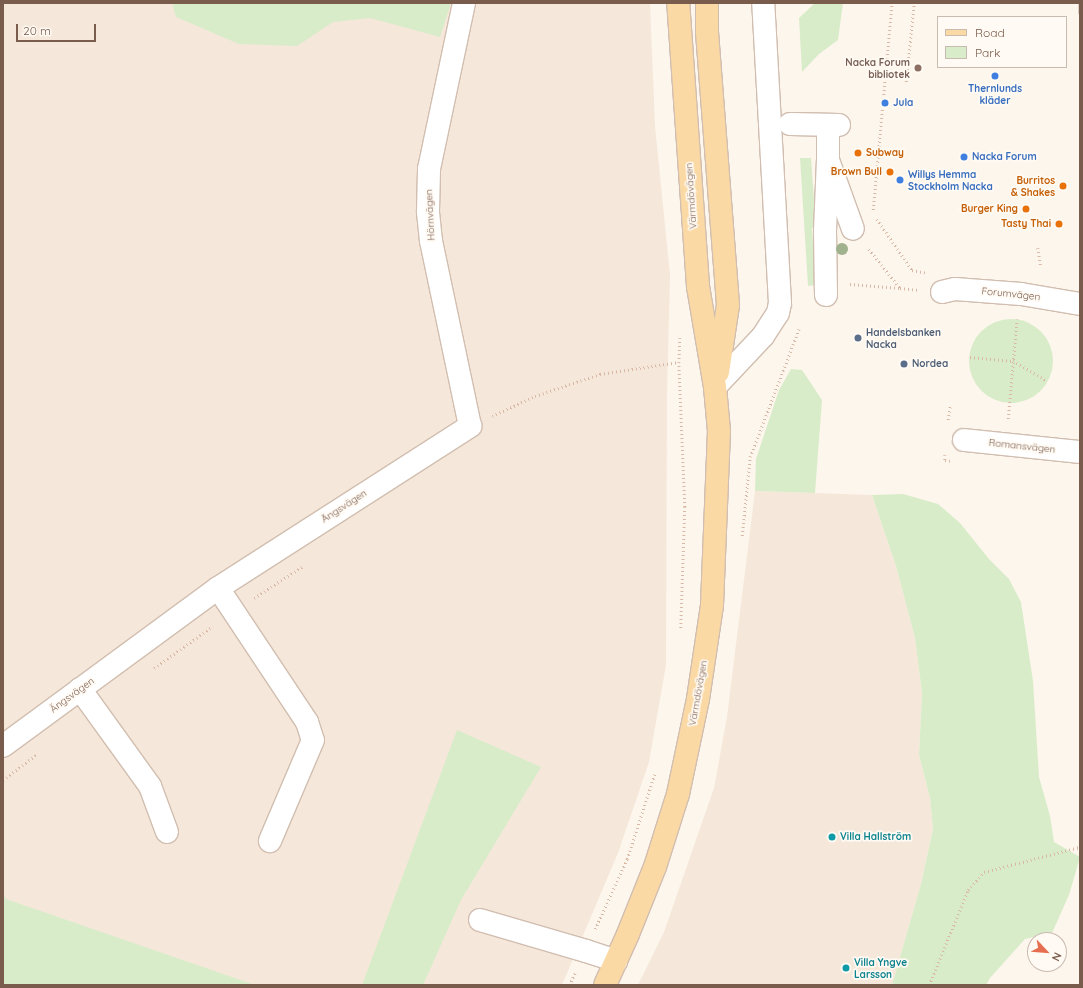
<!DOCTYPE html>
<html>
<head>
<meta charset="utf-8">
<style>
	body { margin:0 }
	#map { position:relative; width:1083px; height:988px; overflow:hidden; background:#fdf6ec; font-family:Quicksand,sans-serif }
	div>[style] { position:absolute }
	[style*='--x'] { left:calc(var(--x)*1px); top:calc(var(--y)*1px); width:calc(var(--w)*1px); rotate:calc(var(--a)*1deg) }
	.residential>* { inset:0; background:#f5e8da }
	.green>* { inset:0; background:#d8ecc9 }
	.round { border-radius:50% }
	.minor-tunnel>* { height:22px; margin-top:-11px; transform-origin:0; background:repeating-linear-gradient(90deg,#dcd0c4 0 22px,transparent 0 33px) }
	.path>* { height:2.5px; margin-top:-1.25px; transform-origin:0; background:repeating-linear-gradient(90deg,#d9b8a5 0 1px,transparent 0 4px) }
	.roads { filter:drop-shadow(1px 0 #d1beb0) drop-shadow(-1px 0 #d1beb0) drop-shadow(0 1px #d1beb0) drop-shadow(0 -1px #d1beb0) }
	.minor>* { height:22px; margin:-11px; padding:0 11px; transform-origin:11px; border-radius:11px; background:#fff }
	.major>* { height:22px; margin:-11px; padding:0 11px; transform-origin:11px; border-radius:11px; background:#fbd9a5 }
	.trees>* { width:12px; height:12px; margin:-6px; border-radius:50%; background:#a0b28e }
	.dots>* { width:11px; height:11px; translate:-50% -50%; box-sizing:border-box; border:2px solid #fffaf3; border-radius:50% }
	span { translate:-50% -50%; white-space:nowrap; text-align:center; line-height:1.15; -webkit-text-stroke:3.5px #fffaf3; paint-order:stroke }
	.education-label { font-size:10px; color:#785e54; font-weight:700 }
	.right { translate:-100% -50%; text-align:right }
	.shop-label { font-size:10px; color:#366cbe; font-weight:700 }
	.left { translate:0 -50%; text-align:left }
	.food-label { font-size:10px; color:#c56008; font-weight:700 }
	.street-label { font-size:10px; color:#7a5c4d }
	.service-label { font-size:10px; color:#4e5e75; font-weight:700 }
	.culture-label { font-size:10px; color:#0d838f; font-weight:700 }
	.frame { position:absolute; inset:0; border:4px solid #7a5c4d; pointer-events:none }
	.legend { position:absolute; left:937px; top:16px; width:130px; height:52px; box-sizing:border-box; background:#fffaf3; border:1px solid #cabbb1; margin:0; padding:5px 7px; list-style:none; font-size:12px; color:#7a5c4d }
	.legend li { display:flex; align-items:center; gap:8px; height:20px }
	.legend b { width:20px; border:1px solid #cabbb1 }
	.north { position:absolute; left:1027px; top:932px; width:40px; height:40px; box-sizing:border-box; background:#fffaf3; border:1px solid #cabbb1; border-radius:50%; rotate:116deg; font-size:11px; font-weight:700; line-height:16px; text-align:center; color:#7a5c4d }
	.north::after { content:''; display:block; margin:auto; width:14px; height:18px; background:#e76f51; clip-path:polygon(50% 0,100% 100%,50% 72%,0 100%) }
	.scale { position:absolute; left:16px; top:24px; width:80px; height:18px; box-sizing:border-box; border:2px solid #7a5c4d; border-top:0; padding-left:5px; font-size:12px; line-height:14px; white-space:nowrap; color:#7a5c4d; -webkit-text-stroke:3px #fffaf3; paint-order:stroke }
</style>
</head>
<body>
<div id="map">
	<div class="residential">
		<i style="clip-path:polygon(3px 3px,650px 3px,655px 126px,670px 275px,667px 396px,666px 665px,649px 762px,618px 853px,562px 985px,3px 985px)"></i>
		<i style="clip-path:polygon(755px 491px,872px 495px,896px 566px,915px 638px,922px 693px,919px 755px,930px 798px,933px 829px,921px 884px,892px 985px,638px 985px,664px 932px,714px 788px,727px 717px)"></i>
	</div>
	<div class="green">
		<i style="clip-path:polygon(172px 3px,451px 3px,440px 37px,370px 18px,333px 22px,297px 46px,239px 44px,176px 17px)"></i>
		<i style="clip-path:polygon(815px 3px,843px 3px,838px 40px,819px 54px,802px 72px,799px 18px)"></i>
		<i style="clip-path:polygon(800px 158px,811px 158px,816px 227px,812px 228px,816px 285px,808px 286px)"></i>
		<i class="round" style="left:969px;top:319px;width:84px;height:84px"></i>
		<i style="clip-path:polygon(791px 369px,802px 370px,822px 400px,815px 493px,755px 491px,756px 459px,779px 390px)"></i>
		<i style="clip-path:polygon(903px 494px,938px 504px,960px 523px,989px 559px,1009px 579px,1021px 602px,1033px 681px,1039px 777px,1050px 816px,1054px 842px,1080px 857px,1069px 895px,1052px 933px,1025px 939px,990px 978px,986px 985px,892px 985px,921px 884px,933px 829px,930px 798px,919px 755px,922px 693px,915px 638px,896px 566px,872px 495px)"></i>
		<i style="clip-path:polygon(457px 730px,541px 767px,461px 900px,423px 985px,362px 985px)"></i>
		<i style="clip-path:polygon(3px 895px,6px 899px,255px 985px,3px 985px)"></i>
	</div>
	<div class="minor-tunnel">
		<i style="--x:1078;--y:3;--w:2;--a:0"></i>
	</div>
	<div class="path">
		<i style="--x:906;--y:82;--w:79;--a:-84.2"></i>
		<i style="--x:873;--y:210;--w:208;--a:-84.8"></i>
		<i style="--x:877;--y:219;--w:62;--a:55.5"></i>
		<i style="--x:912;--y:270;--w:15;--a:11"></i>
		<i style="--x:1038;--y:248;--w:19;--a:81"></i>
		<i style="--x:869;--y:249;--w:50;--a:51.5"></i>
		<i style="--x:900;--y:288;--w:18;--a:6"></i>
		<i style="--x:850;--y:284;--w:50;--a:4.6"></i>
		<i style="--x:680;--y:338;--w:24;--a:92"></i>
		<i style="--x:679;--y:362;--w:145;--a:87.6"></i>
		<i style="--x:685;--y:507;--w:121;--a:91.9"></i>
		<i style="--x:970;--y:357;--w:43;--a:5.3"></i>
		<i style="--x:1013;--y:361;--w:39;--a:30"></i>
		<i style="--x:492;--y:416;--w:47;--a:-24.9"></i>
		<i style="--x:535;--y:396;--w:69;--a:-18.7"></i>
		<i style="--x:600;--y:374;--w:80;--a:-8.6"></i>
		<i style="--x:1008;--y:419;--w:100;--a:-84.9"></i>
		<i style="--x:948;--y:420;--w:15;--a:-82"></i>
		<i style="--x:945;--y:455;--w:5;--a:90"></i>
		<i style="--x:945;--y:460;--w:5;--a:11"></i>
		<i style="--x:742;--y:536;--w:79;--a:-84.2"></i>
		<i style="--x:750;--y:457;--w:137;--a:-69.1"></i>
		<i style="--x:254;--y:598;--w:59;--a:-33.1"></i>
		<i style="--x:154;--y:668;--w:72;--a:-35.4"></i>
		<i style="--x:3;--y:780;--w:43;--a:-37.4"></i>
		<i style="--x:595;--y:929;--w:77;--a:-65.4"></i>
		<i style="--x:627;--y:859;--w:90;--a:-72"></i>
		<i style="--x:569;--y:985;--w:13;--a:-63"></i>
		<i style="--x:929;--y:985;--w:103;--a:-67.7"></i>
		<i style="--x:968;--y:890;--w:24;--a:-48"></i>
		<i style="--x:984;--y:872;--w:99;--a:-14.6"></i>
		<i style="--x:1079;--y:985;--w:3;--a:-72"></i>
	</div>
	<div class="roads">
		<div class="minor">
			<i style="--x:790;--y:124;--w:49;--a:1.2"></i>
			<i style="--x:828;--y:125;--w:35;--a:90"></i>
			<i style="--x:828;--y:160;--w:73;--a:70.1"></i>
			<i style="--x:942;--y:292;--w:13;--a:-13"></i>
			<i style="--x:955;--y:289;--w:66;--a:4.3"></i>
			<i style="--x:1021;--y:294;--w:60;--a:9.6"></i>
			<i style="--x:826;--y:295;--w:64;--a:-90.9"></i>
			<i style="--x:825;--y:231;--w:71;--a:-87.6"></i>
			<i style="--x:715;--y:387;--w:70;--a:-46.7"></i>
			<i style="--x:763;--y:336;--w:27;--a:-57"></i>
			<i style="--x:778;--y:313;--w:10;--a:-79"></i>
			<i style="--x:780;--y:303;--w:300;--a:-93.2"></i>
			<i style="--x:964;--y:440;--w:117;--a:5.9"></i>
			<i style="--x:218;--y:588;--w:161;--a:56.4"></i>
			<i style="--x:307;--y:722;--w:19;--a:72"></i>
			<i style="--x:313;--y:740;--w:110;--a:113.1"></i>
			<i style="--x:80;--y:689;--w:120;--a:54.2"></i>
			<i style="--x:150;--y:786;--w:49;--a:69.7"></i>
			<i style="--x:3;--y:746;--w:267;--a:-36.3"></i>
			<i style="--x:218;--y:588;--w:300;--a:-32.7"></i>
			<i style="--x:470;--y:426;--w:189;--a:-101.9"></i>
			<i style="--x:431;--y:241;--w:30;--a:-96"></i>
			<i style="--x:428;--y:211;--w:42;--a:-88.6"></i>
			<i style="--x:429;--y:169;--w:170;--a:-78.1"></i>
			<i style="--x:480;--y:920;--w:110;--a:16.3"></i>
			<i style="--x:586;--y:951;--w:32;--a:18"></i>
		</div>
		<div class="major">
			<i style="--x:707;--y:3;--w:29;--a:90"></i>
			<i style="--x:707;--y:32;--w:274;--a:85.6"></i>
			<i style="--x:728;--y:305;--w:68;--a:98.5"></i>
			<i style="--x:605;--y:985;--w:56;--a:-65.7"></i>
			<i style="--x:628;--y:934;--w:72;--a:-68.1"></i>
			<i style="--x:655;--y:867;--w:77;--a:-72.5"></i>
			<i style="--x:678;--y:794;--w:97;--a:-78.1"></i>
			<i style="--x:698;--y:699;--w:95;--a:-81.5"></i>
			<i style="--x:712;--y:605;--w:174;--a:-87.7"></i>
			<i style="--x:719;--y:431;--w:44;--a:-95.2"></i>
			<i style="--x:715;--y:387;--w:102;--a:-99.6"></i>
			<i style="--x:698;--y:286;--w:284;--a:-94"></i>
		</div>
	</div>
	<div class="trees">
		<i style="left:842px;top:249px"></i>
	</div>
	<div class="dots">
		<i style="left:918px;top:68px;background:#8d6e63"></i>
		<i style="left:995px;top:76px;background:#3f7fe0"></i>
		<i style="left:885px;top:103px;background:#3f7fe0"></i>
		<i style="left:858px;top:153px;background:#e8710a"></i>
		<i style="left:964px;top:157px;background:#3f7fe0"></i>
		<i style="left:890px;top:172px;background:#e8710a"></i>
		<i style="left:900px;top:180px;background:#3f7fe0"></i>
		<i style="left:1063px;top:186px;background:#e8710a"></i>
		<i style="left:1026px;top:209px;background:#e8710a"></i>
		<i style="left:1059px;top:224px;background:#e8710a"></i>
		<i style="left:858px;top:338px;background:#5c6f8a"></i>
		<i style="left:904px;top:364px;background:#5c6f8a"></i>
		<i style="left:832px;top:837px;background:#0f9aa8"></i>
		<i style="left:846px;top:968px;background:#0f9aa8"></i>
	</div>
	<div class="education-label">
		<span class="right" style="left:910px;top:68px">Nacka Forum<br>bibliotek</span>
	</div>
	<div class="shop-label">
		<span style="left:995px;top:94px">Thernlunds<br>kläder</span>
		<span class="left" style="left:893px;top:103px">Jula</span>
		<span class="left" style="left:972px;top:157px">Nacka Forum</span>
		<span class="left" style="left:908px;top:180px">Willys Hemma<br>Stockholm Nacka</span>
	</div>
	<div class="food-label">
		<span class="left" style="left:866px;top:153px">Subway</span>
		<span class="right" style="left:882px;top:172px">Brown Bull</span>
		<span class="right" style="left:1055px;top:186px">Burritos<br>&amp; Shakes</span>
		<span class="right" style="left:1018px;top:209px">Burger King</span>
		<span class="right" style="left:1051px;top:224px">Tasty Thai</span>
	</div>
	<div class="street-label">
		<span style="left:691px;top:196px;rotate:-94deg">Värmdövägen</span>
		<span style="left:430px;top:215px;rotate:-93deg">Hörnvägen</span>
		<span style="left:1011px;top:294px;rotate:6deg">Forumvägen</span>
		<span style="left:1022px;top:446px;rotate:6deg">Romansvägen</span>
		<span style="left:344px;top:506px;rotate:-33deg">Ängsvägen</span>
		<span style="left:698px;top:693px;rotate:-80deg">Värmdövägen</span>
		<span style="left:72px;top:695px;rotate:-36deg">Ängsvägen</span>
	</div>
	<div class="service-label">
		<span class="left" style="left:866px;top:338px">Handelsbanken<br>Nacka</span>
		<span class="left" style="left:912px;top:364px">Nordea</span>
	</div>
	<div class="culture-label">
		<span class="left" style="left:840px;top:837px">Villa Hallström</span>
		<span class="left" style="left:854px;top:968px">Villa Yngve<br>Larsson</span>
	</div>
	<div class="frame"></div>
	<ul class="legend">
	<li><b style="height:5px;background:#fbd9a5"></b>Road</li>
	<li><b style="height:11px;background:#d8ecc9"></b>Park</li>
	</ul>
	<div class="north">N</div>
	<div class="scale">20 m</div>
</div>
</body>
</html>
